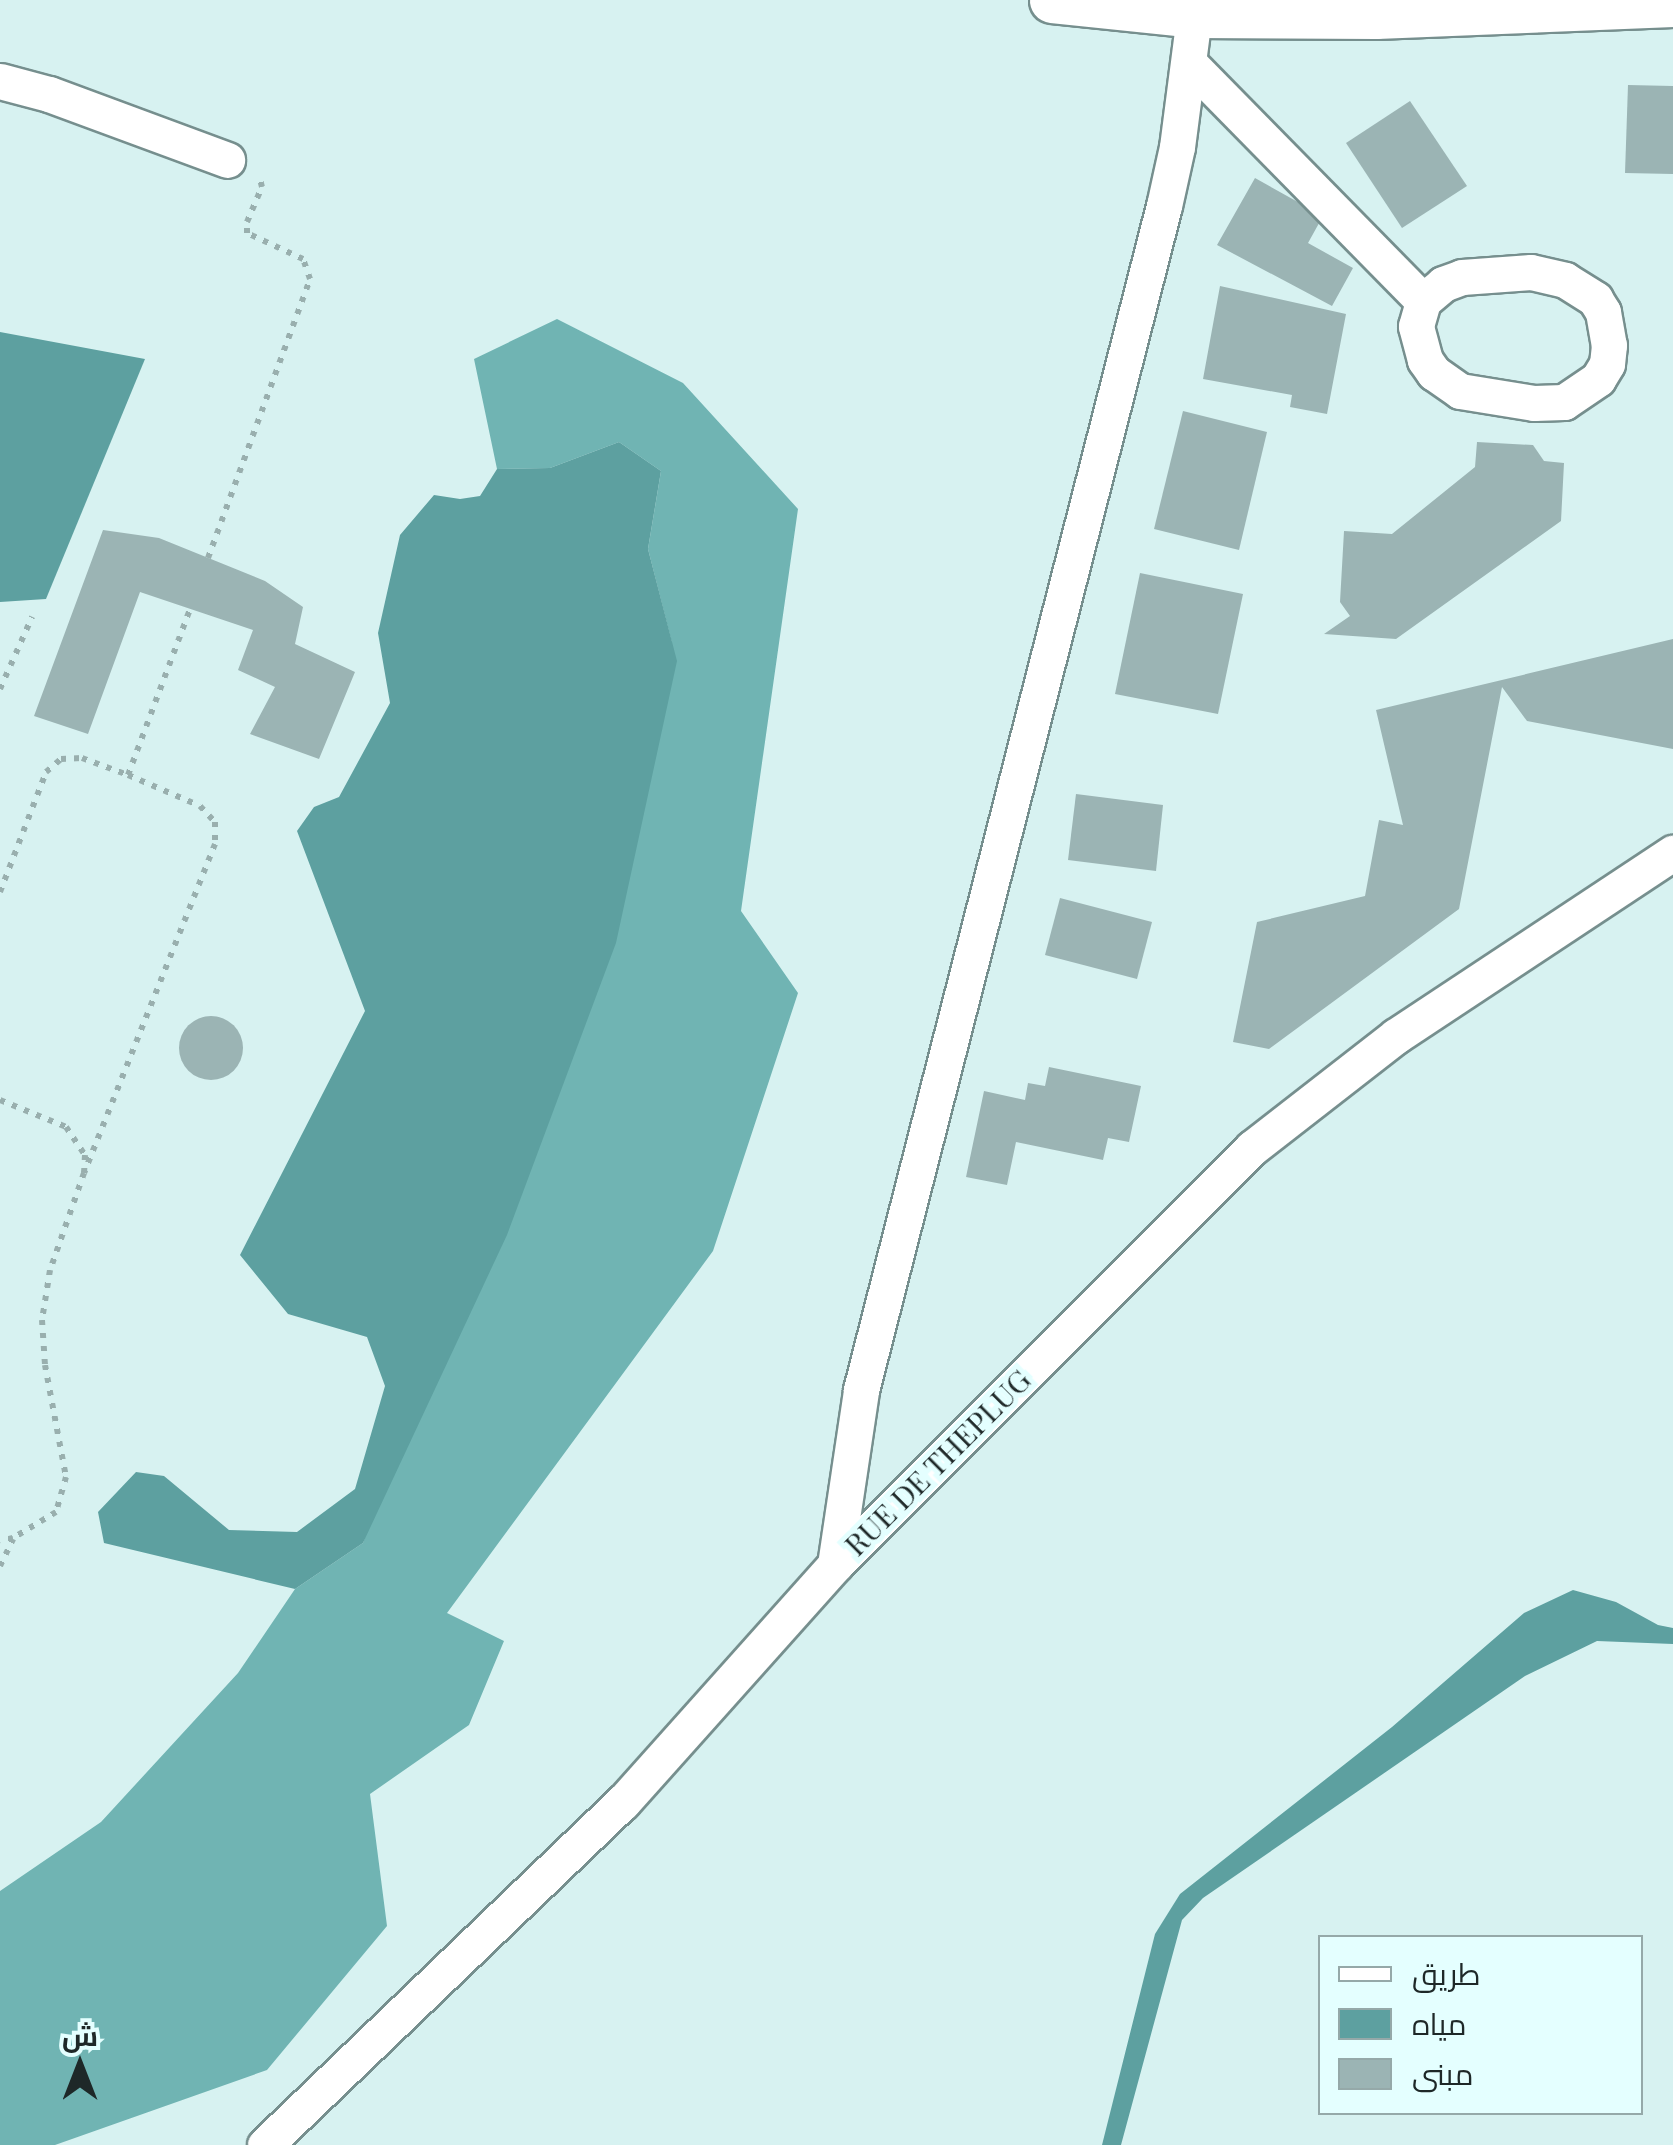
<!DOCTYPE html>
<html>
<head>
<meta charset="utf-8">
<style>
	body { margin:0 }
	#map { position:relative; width:1673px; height:2145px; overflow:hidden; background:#d7f2f1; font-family:"Playfair Display",Cairo,serif }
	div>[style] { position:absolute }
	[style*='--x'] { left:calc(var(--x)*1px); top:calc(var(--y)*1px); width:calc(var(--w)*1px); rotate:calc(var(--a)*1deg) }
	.forest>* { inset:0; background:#70b4b3 }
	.water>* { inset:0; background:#5da0a0 }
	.building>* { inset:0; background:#9bb4b4 }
	.round { border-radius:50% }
	.path>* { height:6px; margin-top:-3px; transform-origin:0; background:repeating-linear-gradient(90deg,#99afae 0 5px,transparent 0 13px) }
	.roads { filter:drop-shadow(2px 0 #768f8e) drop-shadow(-2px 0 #768f8e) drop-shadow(0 2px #768f8e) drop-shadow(0 -2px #768f8e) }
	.minor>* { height:35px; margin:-17.5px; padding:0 17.5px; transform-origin:17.5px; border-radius:17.5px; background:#fff }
	.tertiary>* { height:45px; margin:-22.5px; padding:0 22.5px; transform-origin:22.5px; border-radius:22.5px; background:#fff }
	span { translate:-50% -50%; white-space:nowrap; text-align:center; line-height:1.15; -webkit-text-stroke:10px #e4ffff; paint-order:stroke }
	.street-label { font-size:30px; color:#1e2828 }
	.legend { position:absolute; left:1318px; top:1935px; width:325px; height:180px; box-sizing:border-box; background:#e4ffff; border:2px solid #95a9a9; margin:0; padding:12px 18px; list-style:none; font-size:30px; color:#1e2828 }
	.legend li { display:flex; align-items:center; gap:20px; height:50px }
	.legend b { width:50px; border:2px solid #95a9a9 }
	.north { position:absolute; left:30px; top:2015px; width:100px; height:100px; -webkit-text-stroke:8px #e4ffff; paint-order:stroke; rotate:0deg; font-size:28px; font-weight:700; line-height:40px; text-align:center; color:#1e2828 }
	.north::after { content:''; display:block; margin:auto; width:35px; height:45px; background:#1e2828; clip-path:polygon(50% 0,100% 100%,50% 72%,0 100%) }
</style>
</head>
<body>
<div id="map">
	<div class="forest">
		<i style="clip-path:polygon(557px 319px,683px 383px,798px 509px,741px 911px,798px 993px,713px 1251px,447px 1613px,504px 1641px,469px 1725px,370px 1794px,387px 1926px,267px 2070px,55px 2145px,0 2145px,0 1891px,101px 1822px,238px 1673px,295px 1589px,363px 1543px,672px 643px,648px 549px,661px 471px,619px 442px,550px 468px,497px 469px,474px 359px)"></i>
	</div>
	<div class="water">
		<i style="clip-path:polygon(0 332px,145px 359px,46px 599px,0 602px)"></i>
		<i style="clip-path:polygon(619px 442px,661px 471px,648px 549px,677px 661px,616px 943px,507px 1235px,363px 1543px,295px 1589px,104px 1543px,98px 1512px,136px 1472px,164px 1476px,229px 1530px,297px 1532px,355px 1489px,385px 1386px,367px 1337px,288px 1314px,240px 1255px,365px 1011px,297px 831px,314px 807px,339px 797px,390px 703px,378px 633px,400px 535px,434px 495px,460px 499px,480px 496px,497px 469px,550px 468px)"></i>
		<i style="clip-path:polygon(1573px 1590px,1616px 1602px,1658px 1625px,1673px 1628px,1673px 1644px,1597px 1641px,1525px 1676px,1203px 1898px,1182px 1920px,1121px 2145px,1102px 2145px,1155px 1934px,1180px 1894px,1392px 1727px,1524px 1613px)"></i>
	</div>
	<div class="building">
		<i style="clip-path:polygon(1628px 85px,1673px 86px,1673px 174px,1625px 173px)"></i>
		<i style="clip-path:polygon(1410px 101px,1467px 186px,1402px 228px,1346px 143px)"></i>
		<i style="clip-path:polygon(1255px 178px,1323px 216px,1308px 243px,1353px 268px,1332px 306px,1217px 245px)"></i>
		<i style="clip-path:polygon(1220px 286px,1346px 314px,1327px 414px,1290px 407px,1292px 395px,1203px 379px)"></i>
		<i style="clip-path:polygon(1183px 411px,1267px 432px,1239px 550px,1154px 529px)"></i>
		<i style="clip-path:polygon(1477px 442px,1533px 445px,1544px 461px,1564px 463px,1561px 521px,1396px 639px,1324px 634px,1350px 616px,1340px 602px,1344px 531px,1392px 534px,1475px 467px)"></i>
		<i style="clip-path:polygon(103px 530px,159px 538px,265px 581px,303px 607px,295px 644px,355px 672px,319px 759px,250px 734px,275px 687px,238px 670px,253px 630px,140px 592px,88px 734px,34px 716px)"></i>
		<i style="clip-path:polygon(1140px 573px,1243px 594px,1218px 714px,1115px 694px)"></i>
		<i style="clip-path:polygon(1673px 639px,1673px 749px,1527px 721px,1502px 687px,1459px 909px,1269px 1049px,1233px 1042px,1257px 922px,1365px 896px,1379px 820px,1403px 825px,1376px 710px)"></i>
		<i style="clip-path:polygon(1076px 794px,1163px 805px,1156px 871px,1068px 860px)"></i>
		<i style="clip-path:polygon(1060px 898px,1152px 922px,1137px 979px,1045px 955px)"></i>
		<i class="round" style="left:179px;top:1016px;width:64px;height:64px"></i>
		<i style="clip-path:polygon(1049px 1067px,1141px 1086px,1129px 1142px,1108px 1138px,1103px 1160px,1016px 1142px,1007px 1185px,966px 1177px,984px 1091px,1025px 1100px,1028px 1083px,1045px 1086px)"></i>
	</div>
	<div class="path">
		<i style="--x:208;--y:558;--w:297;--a:-69.9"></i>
		<i style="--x:310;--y:279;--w:21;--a:-109"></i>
		<i style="--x:303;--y:259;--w:62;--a:-155.1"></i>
		<i style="--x:247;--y:233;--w:11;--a:-90"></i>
		<i style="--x:247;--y:222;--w:38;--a:-67"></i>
		<i style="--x:262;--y:187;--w:12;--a:-104"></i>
		<i style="--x:0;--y:689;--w:79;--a:-66"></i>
		<i style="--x:128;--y:775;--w:177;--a:-69.5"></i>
		<i style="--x:0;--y:892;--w:129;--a:-69"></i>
		<i style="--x:46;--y:772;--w:20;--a:-41"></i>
		<i style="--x:61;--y:759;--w:21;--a:-3"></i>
		<i style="--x:82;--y:758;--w:49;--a:20.3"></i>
		<i style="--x:128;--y:775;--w:78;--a:23.3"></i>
		<i style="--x:200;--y:806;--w:22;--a:47"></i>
		<i style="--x:215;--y:822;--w:22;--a:90"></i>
		<i style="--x:215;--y:844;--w:354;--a:111.7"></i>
		<i style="--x:0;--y:1100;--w:71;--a:22.2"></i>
		<i style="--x:66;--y:1127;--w:34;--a:56"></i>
		<i style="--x:85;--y:1155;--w:18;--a:93"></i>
		<i style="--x:84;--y:1173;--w:103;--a:109.3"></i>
		<i style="--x:50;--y:1270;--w:51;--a:99.1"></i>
		<i style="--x:42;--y:1320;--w:45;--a:86.2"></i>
		<i style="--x:45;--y:1365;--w:114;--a:79.4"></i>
		<i style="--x:66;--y:1477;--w:36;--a:106"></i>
		<i style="--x:56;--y:1512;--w:50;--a:148.8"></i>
		<i style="--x:13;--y:1538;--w:13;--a:167"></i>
		<i style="--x:0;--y:1566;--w:30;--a:-64"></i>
	</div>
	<div class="roads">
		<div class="minor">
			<i style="--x:1190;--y:64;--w:332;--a:45.5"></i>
			<i style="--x:0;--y:81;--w:51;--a:14.9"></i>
			<i style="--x:49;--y:94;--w:190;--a:20.3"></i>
			<i style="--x:1531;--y:272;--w:35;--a:13"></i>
			<i style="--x:1565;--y:280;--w:36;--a:32"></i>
			<i style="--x:1595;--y:299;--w:15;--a:58"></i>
			<i style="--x:1603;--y:312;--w:34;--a:80"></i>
			<i style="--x:1609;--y:345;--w:19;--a:96"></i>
			<i style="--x:1607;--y:364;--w:17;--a:121"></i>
			<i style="--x:1598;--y:379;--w:41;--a:145.9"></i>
			<i style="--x:1564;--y:402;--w:30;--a:178"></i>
			<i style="--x:1534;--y:403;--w:75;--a:-170.8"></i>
			<i style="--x:1460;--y:391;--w:32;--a:-145"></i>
			<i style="--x:1434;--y:373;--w:16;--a:-125"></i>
			<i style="--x:1425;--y:360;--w:35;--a:-105"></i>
			<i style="--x:1416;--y:326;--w:26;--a:-74"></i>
			<i style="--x:1423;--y:301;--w:26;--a:-40"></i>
			<i style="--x:1443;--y:284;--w:20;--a:-20"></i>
			<i style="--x:1462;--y:277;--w:69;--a:-4.1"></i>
			<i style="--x:835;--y:1565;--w:177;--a:-81.5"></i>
			<i style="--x:861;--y:1390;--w:1222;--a:-75.65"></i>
			<i style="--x:1164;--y:206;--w:60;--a:-77.6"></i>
			<i style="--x:1177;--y:147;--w:148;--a:-82.6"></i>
			<i style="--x:265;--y:2145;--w:496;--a:-43.8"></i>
			<i style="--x:623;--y:1802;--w:318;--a:-48.2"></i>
			<i style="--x:835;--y:1565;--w:590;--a:-45"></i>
			<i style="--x:1252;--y:1148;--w:182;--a:-37.9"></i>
			<i style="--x:1396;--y:1036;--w:332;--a:-33.5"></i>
		</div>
		<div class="tertiary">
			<i style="--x:1052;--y:0;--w:143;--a:6"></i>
			<i style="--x:1194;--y:15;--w:182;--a:0.3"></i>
			<i style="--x:1376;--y:16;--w:297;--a:-2.3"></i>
		</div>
	</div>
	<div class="street-label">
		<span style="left:937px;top:1462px;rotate:-45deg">RUE DE THEPLUG</span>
	</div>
	<ul class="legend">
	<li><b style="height:12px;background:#fff"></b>طريق</li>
	<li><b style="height:28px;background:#5da0a0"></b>مياه</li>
	<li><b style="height:28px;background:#9bb4b4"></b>مبنى</li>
	</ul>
	<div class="north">ش</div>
</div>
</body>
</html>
